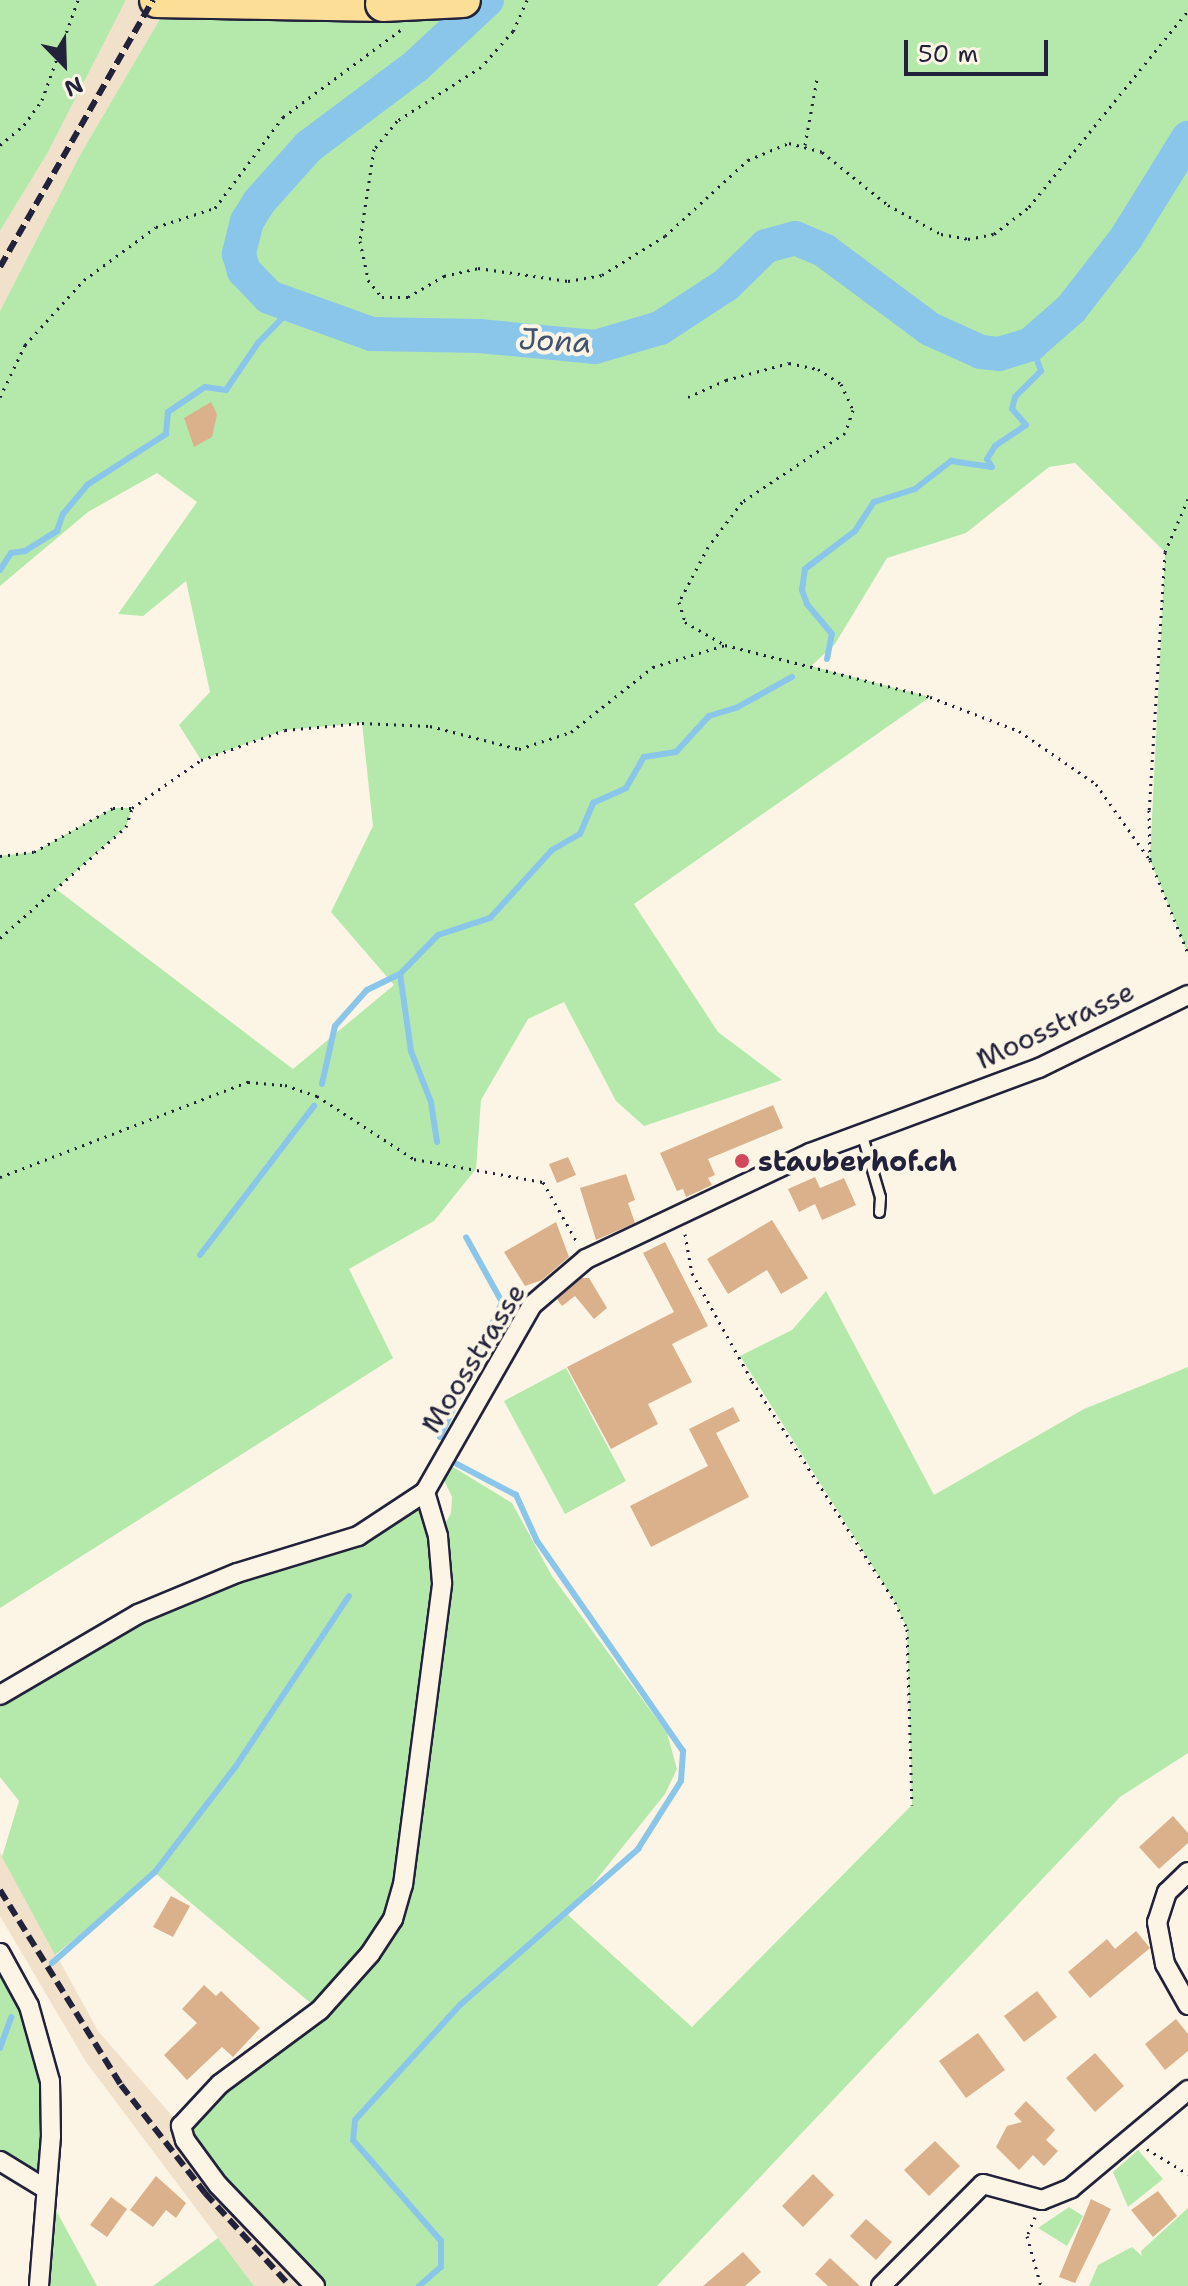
<!DOCTYPE html>
<html>
<head>
<meta charset="utf-8">
<style>
	body { margin:0 }
	#map { position:relative; width:1188px; height:2286px; overflow:hidden; background:#fcf5e5; font-family:"Shantell Sans",sans-serif }
	div>[style] { position:absolute }
	[style*='--x'] { left:calc(var(--x)*1px); top:calc(var(--y)*1px); width:calc(var(--w)*1px); rotate:calc(var(--a)*1deg) }
	.built>* { inset:0; background:#f2e1ca }
	.green>* { inset:0; background:#b5e9ab }
	.stream>* { height:6px; margin:-3px; padding:0 3px; transform-origin:3px; border-radius:3px; background:#8ac6ea }
	.river>* { height:34px; margin:-17px; padding:0 17px; transform-origin:17px; border-radius:17px; background:#8ac6ea }
	.building>* { inset:0; background:#dab18b }
	.path>* { height:3px; margin-top:-1.5px; transform-origin:0; background:repeating-linear-gradient(90deg,#22223b 0 2px,transparent 0 8px) }
	.roads { filter:drop-shadow(2px 0 #22223b) drop-shadow(-2px 0 #22223b) drop-shadow(0 2px #22223b) drop-shadow(0 -2px #22223b) }
	.lane>* { height:9px; margin:-4.5px; padding:0 4.5px; transform-origin:4.5px; border-radius:4.5px; background:#fcf5e5 }
	.street>* { height:18px; margin:-9px; padding:0 9px; transform-origin:9px; border-radius:9px; background:#fcf5e5 }
	.highway>* { height:34px; margin:-17px; padding:0 17px; transform-origin:17px; border-radius:17px; background:#fdde96 }
	.rail>* { height:6px; margin-top:-3px; transform-origin:0; background:repeating-linear-gradient(90deg,#22223b 0 12px,transparent 0 18px) }
	.bridges { filter:drop-shadow(2px 0 #22223b) drop-shadow(-2px 0 #22223b) drop-shadow(0 2px #22223b) drop-shadow(0 -2px #22223b) }
	.highway-bridge>* { height:34px; margin:-17px; padding:0 17px; transform-origin:17px; border-radius:17px; background:#fdde96 }
	.dots>* { width:22px; height:22px; translate:-50% -50%; box-sizing:border-box; border:4px solid #fcf5e5; border-radius:50% }
	span { translate:-50% -50%; white-space:nowrap; text-align:center; line-height:1.15; -webkit-text-stroke:8px #fcf5e5; paint-order:stroke }
	.street-label { font-size:28px; color:#22223b }
	.poi-label { font-size:28px; color:#22223b; font-weight:700 }
	.left { translate:0 -50%; text-align:left }
	.water-label { font-size:30px; color:#415370; font-style:italic }
	.north { position:absolute; left:24px; top:24px; width:80px; height:80px; -webkit-text-stroke:6px #fcf5e5; paint-order:stroke; rotate:157deg; font-size:22px; font-weight:700; line-height:32px; text-align:center; color:#22223b }
	.north::after { content:''; display:block; margin:auto; width:28px; height:36px; background:#22223b; clip-path:polygon(50% 0,100% 100%,50% 72%,0 100%) }
	.scale { position:absolute; left:904px; top:40px; width:144px; height:36px; box-sizing:border-box; border:4px solid #22223b; border-top:0; padding-left:10px; font-size:24px; line-height:28px; white-space:nowrap; color:#22223b; -webkit-text-stroke:6px #fcf5e5; paint-order:stroke }
</style>
</head>
<body>
<div id="map">
	<div class="built">
		<i style="clip-path:polygon(126px 0,171px 0,80px 155px,0 311px,0 231px,47px 154px)"></i>
		<i style="clip-path:polygon(0 1852px,98px 2031px,321px 2286px,254px 2286px,86px 2062px,0 1916px)"></i>
	</div>
	<div class="green">
		<i style="clip-path:polygon(0 0,126px 0,47px 154px,0 231px)"></i>
		<i style="clip-path:polygon(171px 0,1188px 0,1188px 953px,1150px 860px,1165px 552px,1075px 463px,1049px 467px,966px 533px,887px 558px,835px 644px,811px 666px,930px 697px,634px 904px,718px 1032px,782px 1080px,644px 1126px,616px 1101px,564px 1002px,528px 1019px,481px 1100px,476px 1169px,434px 1221px,349px 1269px,393px 1358px,0 1608px,0 856px,34px 852px,113px 808px,132px 808px,126px 827px,56px 889px,293px 1069px,394px 985px,331px 912px,373px 826px,362px 723px,285px 730px,201px 760px,179px 725px,210px 692px,186px 581px,143px 616px,118px 614px,197px 502px,157px 473px,88px 512px,0 586px,0 311px,80px 155px)"></i>
		<i style="clip-path:polygon(826px 1291px,934px 1495px,1084px 1409px,1188px 1367px,1188px 1753px,1120px 1797px,657px 2286px,321px 2286px,181px 2126px,319px 2010px,155px 1873px,55px 1955px,2px 1857px,19px 1801px,0 1777px,0 1695px,138px 1614px,358px 1536px,425px 1492px,439px 1535px,451px 1513px,452px 1497px,444px 1480px,453px 1467px,512px 1503px,552px 1576px,667px 1733px,677px 1769px,665px 1794px,568px 1915px,692px 2027px,912px 1805px,907px 1629px,895px 1602px,740px 1356px,792px 1330px)"></i>
		<i style="clip-path:polygon(566px 1368px,626px 1481px,565px 1514px,504px 1401px)"></i>
		<i style="clip-path:polygon(0 1955px,45px 2058px,44px 2188px,97px 2286px,39px 2286px,43px 2188px,0 2161px)"></i>
		<i style="clip-path:polygon(1138px 2150px,1163px 2179px,1128px 2207px,1113px 2172px)"></i>
		<i style="clip-path:polygon(1069px 2207px,1083px 2216px,1067px 2246px,1038px 2228px)"></i>
		<i style="clip-path:polygon(1188px 2208px,1188px 2286px,1089px 2286px,1098px 2265px,1132px 2247px,1142px 2256px,1141px 2251px)"></i>
		<i style="clip-path:polygon(218px 2238px,254px 2286px,153px 2286px)"></i>
	</div>
	<div class="stream">
		<i style="--x:0;--y:570;--w:20;--a:-57"></i>
		<i style="--x:11;--y:553;--w:14;--a:-8"></i>
		<i style="--x:25;--y:551;--w:38;--a:-32"></i>
		<i style="--x:57;--y:531;--w:18;--a:-71"></i>
		<i style="--x:63;--y:514;--w:38;--a:-50"></i>
		<i style="--x:87;--y:485;--w:94;--a:-32.8"></i>
		<i style="--x:166;--y:434;--w:22;--a:-85"></i>
		<i style="--x:168;--y:412;--w:45;--a:-34"></i>
		<i style="--x:205;--y:387;--w:21;--a:8"></i>
		<i style="--x:226;--y:390;--w:57;--a:-55.8"></i>
		<i style="--x:258;--y:343;--w:50;--a:-45.8"></i>
		<i style="--x:827;--y:659;--w:25;--a:-79"></i>
		<i style="--x:832;--y:634;--w:39;--a:-130"></i>
		<i style="--x:807;--y:604;--w:15;--a:-110"></i>
		<i style="--x:802;--y:590;--w:21;--a:-82"></i>
		<i style="--x:805;--y:569;--w:63;--a:-37.2"></i>
		<i style="--x:855;--y:531;--w:35;--a:-57"></i>
		<i style="--x:874;--y:502;--w:43;--a:-17.6"></i>
		<i style="--x:915;--y:489;--w:46;--a:-37.9"></i>
		<i style="--x:951;--y:461;--w:41;--a:8.3"></i>
		<i style="--x:992;--y:467;--w:9;--a:-122"></i>
		<i style="--x:987;--y:459;--w:15;--a:-58"></i>
		<i style="--x:995;--y:446;--w:37;--a:-34"></i>
		<i style="--x:1026;--y:425;--w:21;--a:-131"></i>
		<i style="--x:1012;--y:409;--w:12;--a:-76"></i>
		<i style="--x:1015;--y:397;--w:37;--a:-45"></i>
		<i style="--x:1041;--y:371;--w:29;--a:-110"></i>
		<i style="--x:322;--y:1084;--w:59;--a:-77.4"></i>
		<i style="--x:335;--y:1026;--w:48;--a:-48.4"></i>
		<i style="--x:367;--y:990;--w:37;--a:-26"></i>
		<i style="--x:437;--y:1142;--w:40;--a:-98.5"></i>
		<i style="--x:431;--y:1102;--w:55;--a:-111.4"></i>
		<i style="--x:411;--y:1051;--w:78;--a:-98.1"></i>
		<i style="--x:400;--y:974;--w:54;--a:-45.7"></i>
		<i style="--x:438;--y:935;--w:55;--a:-18.1"></i>
		<i style="--x:490;--y:918;--w:92;--a:-47.6"></i>
		<i style="--x:552;--y:850;--w:32;--a:-30"></i>
		<i style="--x:580;--y:834;--w:34;--a:-67"></i>
		<i style="--x:593;--y:803;--w:36;--a:-24"></i>
		<i style="--x:626;--y:788;--w:36;--a:-60"></i>
		<i style="--x:644;--y:757;--w:32;--a:-9"></i>
		<i style="--x:676;--y:752;--w:49;--a:-47.5"></i>
		<i style="--x:709;--y:716;--w:28;--a:-17"></i>
		<i style="--x:736;--y:708;--w:64;--a:-29"></i>
		<i style="--x:200;--y:1255;--w:188;--a:-52.6"></i>
		<i style="--x:440;--y:1437;--w:149;--a:-65.3"></i>
		<i style="--x:502;--y:1302;--w:74;--a:-119"></i>
		<i style="--x:52;--y:1963;--w:137;--a:-41.5"></i>
		<i style="--x:155;--y:1872;--w:133;--a:-52.6"></i>
		<i style="--x:236;--y:1766;--w:204;--a:-56.4"></i>
		<i style="--x:0;--y:2048;--w:33;--a:-70"></i>
		<i style="--x:419;--y:2286;--w:29;--a:-41"></i>
		<i style="--x:441;--y:2267;--w:26;--a:-90"></i>
		<i style="--x:441;--y:2241;--w:134;--a:-131.1"></i>
		<i style="--x:353;--y:2140;--w:20;--a:-84"></i>
		<i style="--x:355;--y:2120;--w:156;--a:-47.6"></i>
		<i style="--x:460;--y:2005;--w:237;--a:-41.2"></i>
		<i style="--x:638;--y:1849;--w:80;--a:-57.7"></i>
		<i style="--x:681;--y:1781;--w:30;--a:-86"></i>
		<i style="--x:683;--y:1751;--w:256;--a:-124.8"></i>
		<i style="--x:537;--y:1541;--w:51;--a:-114.5"></i>
		<i style="--x:516;--y:1495;--w:67;--a:-152.3"></i>
	</div>
	<div class="river">
		<i style="--x:487;--y:0;--w:97;--a:137.1"></i>
		<i style="--x:416;--y:66;--w:134;--a:143.2"></i>
		<i style="--x:309;--y:146;--w:75;--a:131.8"></i>
		<i style="--x:259;--y:202;--w:22;--a:122"></i>
		<i style="--x:247;--y:221;--w:34;--a:104"></i>
		<i style="--x:239;--y:254;--w:18;--a:74"></i>
		<i style="--x:244;--y:271;--w:36;--a:46"></i>
		<i style="--x:269;--y:297;--w:109;--a:19.9"></i>
		<i style="--x:371;--y:334;--w:108;--a:1.1"></i>
		<i style="--x:479;--y:336;--w:117;--a:5.4"></i>
		<i style="--x:595;--y:347;--w:68;--a:-16.3"></i>
		<i style="--x:660;--y:328;--w:79;--a:-33.1"></i>
		<i style="--x:726;--y:285;--w:56;--a:-44.3"></i>
		<i style="--x:766;--y:246;--w:30;--a:-15"></i>
		<i style="--x:795;--y:238;--w:33;--a:23"></i>
		<i style="--x:825;--y:251;--w:131;--a:36.6"></i>
		<i style="--x:930;--y:329;--w:56;--a:24.3"></i>
		<i style="--x:981;--y:352;--w:18;--a:6"></i>
		<i style="--x:999;--y:354;--w:34;--a:-17"></i>
		<i style="--x:1031;--y:344;--w:53;--a:-41.2"></i>
		<i style="--x:1071;--y:309;--w:90;--a:-52.2"></i>
		<i style="--x:1126;--y:238;--w:118;--a:-58.2"></i>
	</div>
	<div class="building">
		<i style="clip-path:polygon(211px 402px,217px 414px,212px 437px,194px 447px,184px 418px)"></i>
		<i style="clip-path:polygon(773px 1105px,783px 1128px,708px 1159px,715px 1175px,708px 1178px,712px 1185px,686px 1197px,683px 1189px,677px 1191px,660px 1153px)"></i>
		<i style="clip-path:polygon(568px 1157px,576px 1175px,557px 1183px,549px 1164px)"></i>
		<i style="clip-path:polygon(626px 1174px,635px 1200px,628px 1203px,635px 1223px,596px 1240px,580px 1188px)"></i>
		<i style="clip-path:polygon(815px 1177px,820px 1188px,844px 1178px,856px 1205px,822px 1220px,815px 1204px,799px 1212px,788px 1189px)"></i>
		<i style="clip-path:polygon(772px 1220px,808px 1278px,781px 1294px,767px 1270px,728px 1294px,707px 1259px)"></i>
		<i style="clip-path:polygon(556px 1222px,569px 1257px,542px 1280px,525px 1286px,504px 1252px)"></i>
		<i style="clip-path:polygon(665px 1242px,708px 1326px,672px 1344px,692px 1382px,648px 1404px,658px 1424px,611px 1449px,567px 1367px,674px 1312px,643px 1253px)"></i>
		<i style="clip-path:polygon(582px 1278px,589px 1278px,607px 1308px,594px 1319px,575px 1296px,562px 1306px,557px 1299px)"></i>
		<i style="clip-path:polygon(733px 1407px,740px 1421px,716px 1433px,749px 1497px,651px 1547px,630px 1506px,708px 1466px,689px 1429px)"></i>
		<i style="clip-path:polygon(1173px 1816px,1188px 1833px,1188px 1843px,1159px 1869px,1139px 1847px)"></i>
		<i style="clip-path:polygon(171px 1896px,190px 1906px,173px 1937px,153px 1927px)"></i>
		<i style="clip-path:polygon(1136px 1931px,1150px 1948px,1090px 1998px,1068px 1972px,1107px 1939px,1115px 1949px)"></i>
		<i style="clip-path:polygon(204px 1985px,216px 1996px,221px 1991px,260px 2028px,233px 2057px,222px 2047px,187px 2080px,164px 2055px,197px 2023px,182px 2009px)"></i>
		<i style="clip-path:polygon(1037px 1991px,1057px 2017px,1024px 2042px,1004px 2016px)"></i>
		<i style="clip-path:polygon(1176px 2019px,1188px 2034px,1188px 2051px,1165px 2070px,1145px 2044px)"></i>
		<i style="clip-path:polygon(978px 2033px,1005px 2070px,966px 2098px,939px 2061px)"></i>
		<i style="clip-path:polygon(1095px 2053px,1124px 2086px,1095px 2112px,1066px 2078px)"></i>
		<i style="clip-path:polygon(1026px 2101px,1055px 2130px,1046px 2140px,1058px 2151px,1044px 2166px,1033px 2155px,1019px 2170px,996px 2147px,1007px 2126px,1022px 2122px,1014px 2114px)"></i>
		<i style="clip-path:polygon(935px 2141px,960px 2166px,929px 2196px,904px 2170px)"></i>
		<i style="clip-path:polygon(813px 2174px,834px 2195px,803px 2227px,782px 2206px)"></i>
		<i style="clip-path:polygon(156px 2176px,186px 2203px,176px 2218px,166px 2210px,153px 2227px,130px 2210px)"></i>
		<i style="clip-path:polygon(1158px 2191px,1177px 2216px,1153px 2237px,1131px 2210px)"></i>
		<i style="clip-path:polygon(111px 2197px,127px 2209px,107px 2237px,90px 2225px)"></i>
		<i style="clip-path:polygon(1091px 2199px,1111px 2209px,1075px 2283px,1059px 2277px)"></i>
		<i style="clip-path:polygon(866px 2219px,892px 2242px,876px 2260px,850px 2236px)"></i>
		<i style="clip-path:polygon(743px 2252px,761px 2272px,745px 2286px,703px 2286px)"></i>
		<i style="clip-path:polygon(830px 2258px,860px 2286px,828px 2286px,815px 2274px)"></i>
	</div>
	<div class="path">
		<i style="--x:527;--y:0;--w:34;--a:114"></i>
		<i style="--x:513;--y:31;--w:48;--a:131.6"></i>
		<i style="--x:481;--y:67;--w:100;--a:147.3"></i>
		<i style="--x:397;--y:121;--w:36;--a:129"></i>
		<i style="--x:374;--y:149;--w:93;--a:98.7"></i>
		<i style="--x:360;--y:241;--w:40;--a:78"></i>
		<i style="--x:368;--y:280;--w:22;--a:51"></i>
		<i style="--x:382;--y:297;--w:26;--a:0"></i>
		<i style="--x:408;--y:297;--w:42;--a:-30.3"></i>
		<i style="--x:444;--y:276;--w:35;--a:-13"></i>
		<i style="--x:478;--y:268;--w:91;--a:8.2"></i>
		<i style="--x:568;--y:281;--w:35;--a:-10"></i>
		<i style="--x:602;--y:275;--w:74;--a:-31.8"></i>
		<i style="--x:665;--y:236;--w:113;--a:-42.5"></i>
		<i style="--x:748;--y:160;--w:44;--a:-22.5"></i>
		<i style="--x:789;--y:143;--w:34;--a:15"></i>
		<i style="--x:822;--y:152;--w:85;--a:38.8"></i>
		<i style="--x:888;--y:205;--w:60;--a:28.7"></i>
		<i style="--x:941;--y:234;--w:27;--a:10"></i>
		<i style="--x:968;--y:239;--w:26;--a:-11"></i>
		<i style="--x:994;--y:234;--w:44;--a:-37.6"></i>
		<i style="--x:1029;--y:207;--w:252;--a:-51"></i>
		<i style="--x:0;--y:145;--w:31;--a:-40"></i>
		<i style="--x:24;--y:125;--w:31;--a:-54"></i>
		<i style="--x:42;--y:100;--w:106;--a:-70.2"></i>
		<i style="--x:805;--y:145;--w:67;--a:-79.7"></i>
		<i style="--x:0;--y:397;--w:58;--a:-64.3"></i>
		<i style="--x:25;--y:345;--w:88;--a:-47.8"></i>
		<i style="--x:84;--y:280;--w:89;--a:-36.4"></i>
		<i style="--x:156;--y:227;--w:62;--a:-17.9"></i>
		<i style="--x:215;--y:208;--w:114;--a:-53.2"></i>
		<i style="--x:283;--y:117;--w:148;--a:-36.5"></i>
		<i style="--x:688;--y:397;--w:42;--a:-24.1"></i>
		<i style="--x:726;--y:380;--w:65;--a:-15.1"></i>
		<i style="--x:789;--y:363;--w:30;--a:12"></i>
		<i style="--x:818;--y:369;--w:27;--a:33"></i>
		<i style="--x:841;--y:384;--w:29;--a:65"></i>
		<i style="--x:853;--y:410;--w:24;--a:109"></i>
		<i style="--x:845;--y:433;--w:124;--a:146.2"></i>
		<i style="--x:742;--y:502;--w:56;--a:127.1"></i>
		<i style="--x:708;--y:547;--w:62;--a:117.8"></i>
		<i style="--x:679;--y:602;--w:21;--a:73"></i>
		<i style="--x:685;--y:622;--w:46;--a:29.9"></i>
		<i style="--x:1188;--y:499;--w:58;--a:113.5"></i>
		<i style="--x:1165;--y:552;--w:258;--a:93.5"></i>
		<i style="--x:1149;--y:810;--w:50;--a:88.9"></i>
		<i style="--x:1150;--y:860;--w:100;--a:67.8"></i>
		<i style="--x:0;--y:856;--w:34;--a:-7"></i>
		<i style="--x:34;--y:852;--w:90;--a:-29.1"></i>
		<i style="--x:113;--y:808;--w:19;--a:0"></i>
		<i style="--x:132;--y:808;--w:84;--a:-34.8"></i>
		<i style="--x:201;--y:760;--w:89;--a:-19.7"></i>
		<i style="--x:285;--y:730;--w:77;--a:-5.2"></i>
		<i style="--x:362;--y:723;--w:68;--a:2.5"></i>
		<i style="--x:430;--y:726;--w:92;--a:14.5"></i>
		<i style="--x:519;--y:749;--w:55;--a:-18.1"></i>
		<i style="--x:571;--y:732;--w:105;--a:-38.4"></i>
		<i style="--x:653;--y:667;--w:75;--a:-17"></i>
		<i style="--x:725;--y:645;--w:211;--a:14.2"></i>
		<i style="--x:930;--y:697;--w:95;--a:20.9"></i>
		<i style="--x:1019;--y:731;--w:93;--a:34.5"></i>
		<i style="--x:1096;--y:784;--w:93;--a:54.6"></i>
		<i style="--x:0;--y:938;--w:168;--a:-41.4"></i>
		<i style="--x:126;--y:827;--w:20;--a:-72"></i>
		<i style="--x:0;--y:1177;--w:266;--a:-21"></i>
		<i style="--x:248;--y:1082;--w:37;--a:5"></i>
		<i style="--x:285;--y:1085;--w:34;--a:19"></i>
		<i style="--x:317;--y:1096;--w:116;--a:33"></i>
		<i style="--x:414;--y:1159;--w:131;--a:10.1"></i>
		<i style="--x:543;--y:1182;--w:69;--a:60.5"></i>
		<i style="--x:685;--y:1234;--w:40;--a:80"></i>
		<i style="--x:692;--y:1273;--w:124;--a:60.9"></i>
		<i style="--x:752;--y:1381;--w:263;--a:57.1"></i>
		<i style="--x:895;--y:1602;--w:30;--a:66"></i>
		<i style="--x:907;--y:1629;--w:176;--a:88.4"></i>
		<i style="--x:1147;--y:2149;--w:48;--a:31.4"></i>
		<i style="--x:1035;--y:2217;--w:21;--a:113"></i>
		<i style="--x:1027;--y:2236;--w:52;--a:74.4"></i>
	</div>
	<div class="roads">
		<div class="lane">
			<i style="--x:861;--y:1132;--w:68;--a:73.7"></i>
			<i style="--x:880;--y:1197;--w:15;--a:94"></i>
		</div>
		<div class="street">
			<i style="--x:0;--y:1695;--w:160;--a:-30.4"></i>
			<i style="--x:138;--y:1614;--w:107;--a:-22.5"></i>
			<i style="--x:237;--y:1573;--w:127;--a:-17"></i>
			<i style="--x:358;--y:1536;--w:80;--a:-33.3"></i>
			<i style="--x:425;--y:1492;--w:215;--a:-60.2"></i>
			<i style="--x:532;--y:1305;--w:71;--a:-40.4"></i>
			<i style="--x:586;--y:1259;--w:248;--a:-25.3"></i>
			<i style="--x:810;--y:1153;--w:244;--a:-20.4"></i>
			<i style="--x:1039;--y:1068;--w:166;--a:-26.1"></i>
			<i style="--x:1188;--y:1872;--w:29;--a:136"></i>
			<i style="--x:1167;--y:1892;--w:32;--a:108"></i>
			<i style="--x:1157;--y:1922;--w:43;--a:79.2"></i>
			<i style="--x:1165;--y:1964;--w:47;--a:60.7"></i>
			<i style="--x:0;--y:1953;--w:60;--a:61.3"></i>
			<i style="--x:29;--y:2006;--w:78;--a:74.4"></i>
			<i style="--x:50;--y:2081;--w:55;--a:89"></i>
			<i style="--x:51;--y:2136;--w:150;--a:94.6"></i>
			<i style="--x:0;--y:2161;--w:52;--a:31.5"></i>
			<i style="--x:315;--y:2286;--w:140;--a:-133.8"></i>
			<i style="--x:218;--y:2185;--w:56;--a:-126.3"></i>
			<i style="--x:185;--y:2140;--w:15;--a:-106"></i>
			<i style="--x:181;--y:2126;--w:57;--a:-47.1"></i>
			<i style="--x:220;--y:2084;--w:124;--a:-36.5"></i>
			<i style="--x:320;--y:2010;--w:75;--a:-48.2"></i>
			<i style="--x:370;--y:1954;--w:42;--a:-56.7"></i>
			<i style="--x:393;--y:1919;--w:35;--a:-74"></i>
			<i style="--x:403;--y:1885;--w:305;--a:-82.6"></i>
			<i style="--x:442;--y:1583;--w:47;--a:-94.9"></i>
			<i style="--x:438;--y:1536;--w:46;--a:-106.5"></i>
			<i style="--x:881;--y:2286;--w:144;--a:-45"></i>
			<i style="--x:983;--y:2184;--w:61;--a:15.2"></i>
			<i style="--x:1042;--y:2200;--w:31;--a:-22"></i>
			<i style="--x:1071;--y:2188;--w:153;--a:-39.9"></i>
		</div>
		<div class="highway">
			<i style="--x:157;--y:0;--w:226;--a:1"></i>
		</div>
	</div>
	<div class="rail">
		<i style="--x:0;--y:267;--w:308;--a:-60.2"></i>
		<i style="--x:0;--y:1890;--w:229;--a:58.2"></i>
		<i style="--x:121;--y:2085;--w:137;--a:52.1"></i>
		<i style="--x:205;--y:2193;--w:126;--a:47.6"></i>
	</div>
	<div class="bridges">
		<div class="highway-bridge">
			<i style="--x:383;--y:4;--w:80;--a:-2.9"></i>
		</div>
	</div>
	<div class="dots">
		<i style="left:742px;top:1161px;background:#d1495b"></i>
	</div>
	<div class="street-label">
		<span style="left:1055px;top:1025px;rotate:-25deg">Moosstrasse</span>
		<span style="left:473px;top:1358px;rotate:-58deg">Moosstrasse</span>
	</div>
	<div class="poi-label">
		<span class="left" style="left:758px;top:1161px">stauberhof.ch</span>
	</div>
	<div class="water-label">
		<span style="left:555px;top:341px;rotate:3deg">Jona</span>
	</div>
	<div class="north">N</div>
	<div class="scale">50 m</div>
</div>
</body>
</html>
